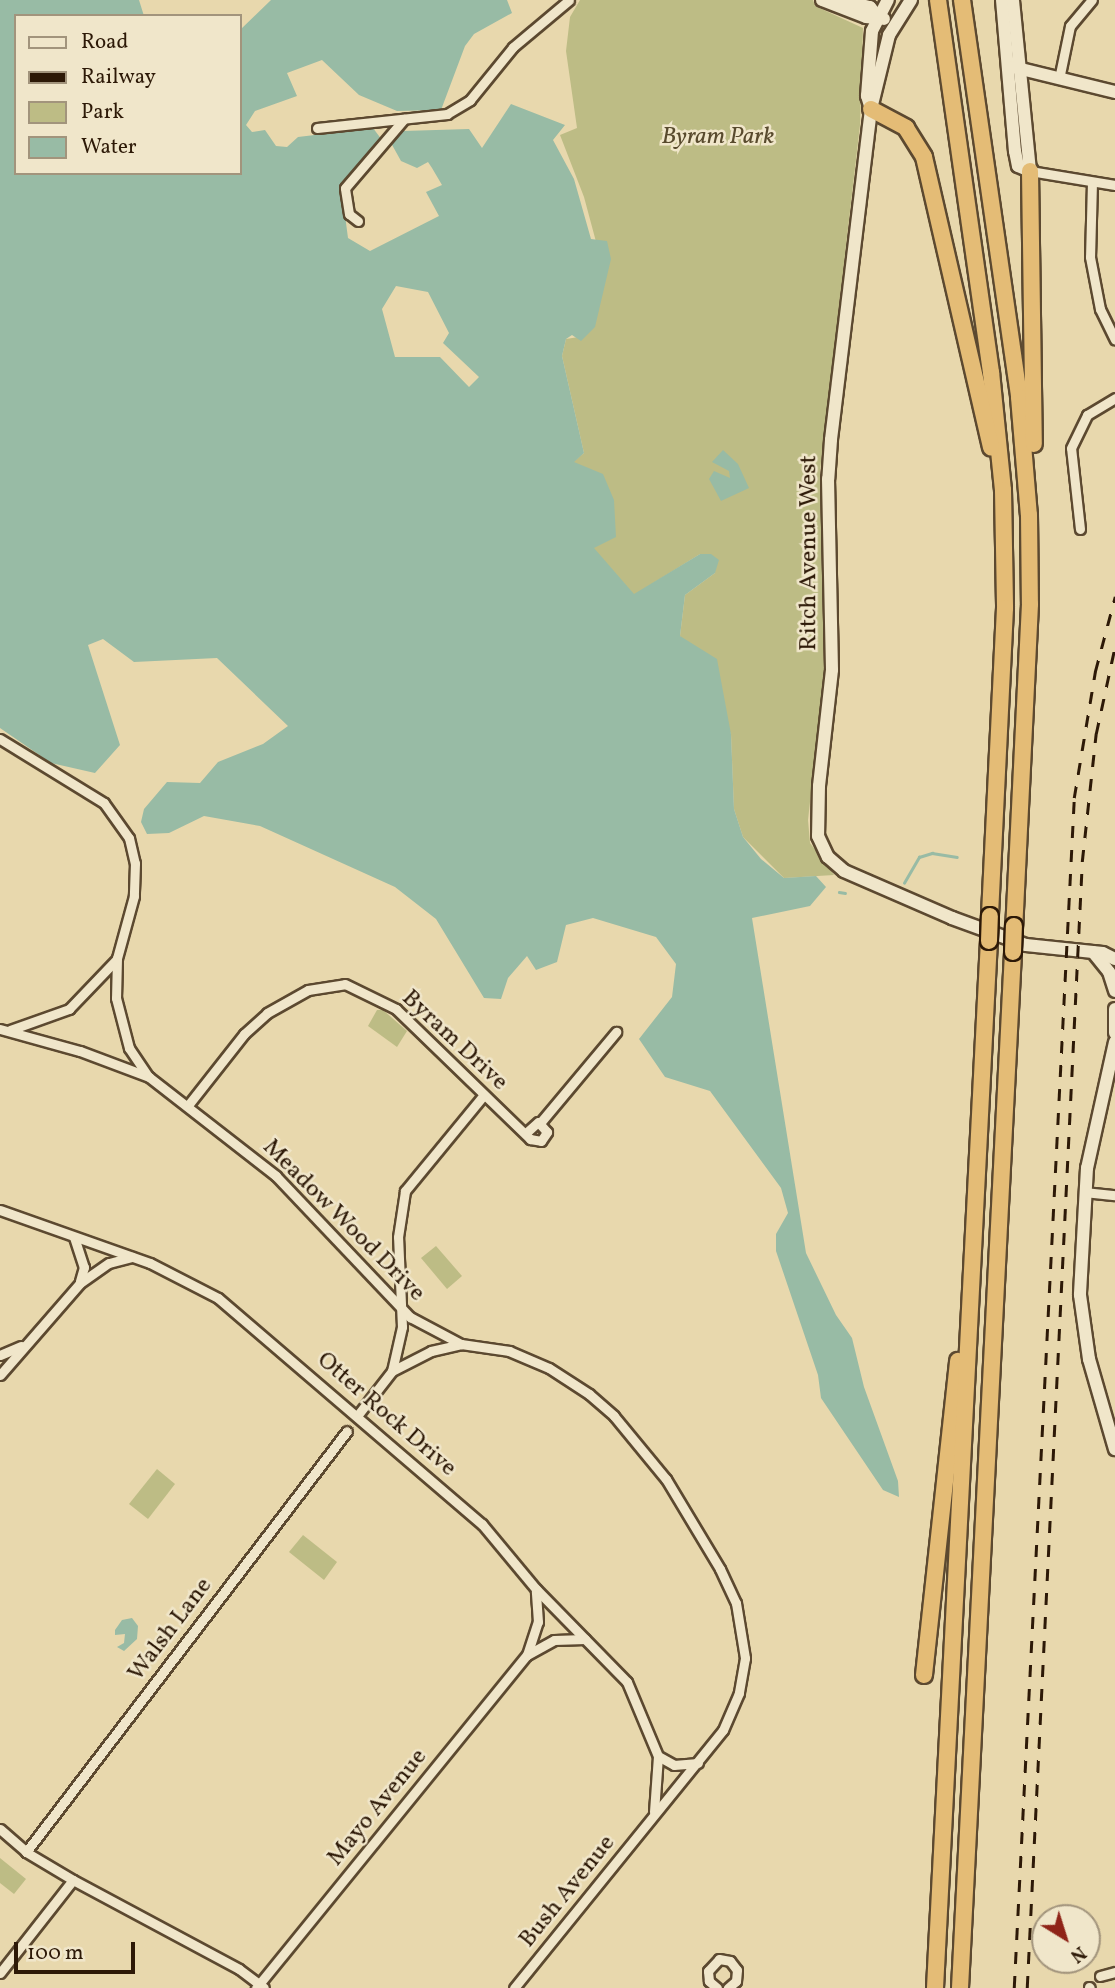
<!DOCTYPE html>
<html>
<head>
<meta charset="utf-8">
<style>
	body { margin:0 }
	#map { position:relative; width:1115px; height:1988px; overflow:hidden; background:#e8d8ad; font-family:Vollkorn,serif }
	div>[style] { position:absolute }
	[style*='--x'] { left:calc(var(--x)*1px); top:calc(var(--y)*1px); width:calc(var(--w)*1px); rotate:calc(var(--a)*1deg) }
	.green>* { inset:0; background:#bdbc85 }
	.water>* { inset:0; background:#98bba5 }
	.stream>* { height:2.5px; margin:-1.25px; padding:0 1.25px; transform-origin:1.25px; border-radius:1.25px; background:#98bba5 }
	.roads { filter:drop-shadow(2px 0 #5c4930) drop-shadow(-2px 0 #5c4930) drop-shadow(0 2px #5c4930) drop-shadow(0 -2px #5c4930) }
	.minor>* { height:9px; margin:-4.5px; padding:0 4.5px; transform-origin:4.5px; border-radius:4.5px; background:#f0e6ca }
	.secondary>* { height:12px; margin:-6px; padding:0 6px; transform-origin:6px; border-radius:6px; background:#f0e6ca }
	.motorway>* { height:16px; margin:-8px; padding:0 8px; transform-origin:8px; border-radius:8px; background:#e4bc76 }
	.rail>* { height:2.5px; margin-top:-1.25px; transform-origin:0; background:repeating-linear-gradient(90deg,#2d1907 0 12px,transparent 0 24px) }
	.bridges { filter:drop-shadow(2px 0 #2d1907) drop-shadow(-2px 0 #2d1907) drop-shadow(0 2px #2d1907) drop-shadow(0 -2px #2d1907) }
	.motorway-bridge>* { height:16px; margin:-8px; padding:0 8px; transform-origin:8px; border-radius:8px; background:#e4bc76 }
	span { translate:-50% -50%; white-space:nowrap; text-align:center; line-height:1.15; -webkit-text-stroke:5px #f0e6ca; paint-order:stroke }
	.park-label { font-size:24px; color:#584a2d; font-style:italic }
	.street-label { font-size:24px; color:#2d1907 }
	.legend { position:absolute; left:14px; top:14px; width:228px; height:161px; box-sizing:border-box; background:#f0e6ca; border:2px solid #a2947c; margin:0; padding:9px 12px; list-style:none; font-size:21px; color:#2d1907 }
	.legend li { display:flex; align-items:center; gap:14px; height:35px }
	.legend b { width:35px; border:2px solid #a2947c }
	.north { position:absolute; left:1031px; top:1904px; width:70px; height:70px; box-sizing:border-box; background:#f0e6ca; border:2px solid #a2947c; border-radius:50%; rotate:142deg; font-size:19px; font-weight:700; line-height:28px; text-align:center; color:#2d1907 }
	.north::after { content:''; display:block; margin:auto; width:24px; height:32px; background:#8f2418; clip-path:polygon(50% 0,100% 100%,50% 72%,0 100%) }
	.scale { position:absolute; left:14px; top:1942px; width:121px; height:32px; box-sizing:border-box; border:4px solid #2d1907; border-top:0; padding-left:9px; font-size:21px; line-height:24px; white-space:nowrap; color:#2d1907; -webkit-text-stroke:5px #f0e6ca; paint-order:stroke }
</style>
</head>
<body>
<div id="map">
	<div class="green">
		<i style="clip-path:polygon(580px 0,813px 0,815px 6px,863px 28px,860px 125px,820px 470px,824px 676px,808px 820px,810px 843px,834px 875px,784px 878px,743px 837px,734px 809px,731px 734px,680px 636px,685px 595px,715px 573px,700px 554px,634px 595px,593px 548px,573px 462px,584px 453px,562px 356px,566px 339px,585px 336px,602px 264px,584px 197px,560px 135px,577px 128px,566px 51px,570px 17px)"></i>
		<i style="clip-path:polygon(377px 1010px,383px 1010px,407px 1031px,397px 1047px,368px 1026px)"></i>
		<i style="clip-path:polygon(436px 1246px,462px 1276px,447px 1289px,421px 1258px)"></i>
		<i style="clip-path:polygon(157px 1469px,175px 1484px,148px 1519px,129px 1504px)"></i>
		<i style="clip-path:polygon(303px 1535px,337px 1562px,324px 1580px,289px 1552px)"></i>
		<i style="clip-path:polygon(0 1858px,26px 1879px,14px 1894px,0 1883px)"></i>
	</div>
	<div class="water">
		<i style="clip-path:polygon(evenodd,0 0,139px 0,144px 16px,16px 16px,16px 173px,240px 173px,240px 30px,271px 0,507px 0,512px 13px,474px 34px,465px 46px,441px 110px,397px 111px,359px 95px,322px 60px,287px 73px,297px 96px,255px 111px,246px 125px,252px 132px,265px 130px,276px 146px,287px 147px,298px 137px,373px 128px,382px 140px,341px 185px,348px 238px,370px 251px,439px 216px,426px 192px,442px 185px,432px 168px,428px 162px,417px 168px,401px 161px,391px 143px,403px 131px,469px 129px,482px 148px,511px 104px,565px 125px,553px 140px,574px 179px,591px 239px,607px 241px,611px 259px,595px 327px,581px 341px,572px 335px,566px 339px,562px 356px,584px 453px,574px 462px,603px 474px,614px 500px,616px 537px,594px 548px,634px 594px,700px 554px,711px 554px,719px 560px,715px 573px,685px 595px,680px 636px,717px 659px,731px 734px,734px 809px,743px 837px,761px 859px,784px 878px,816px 876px,826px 887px,810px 906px,752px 918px,806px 1253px,836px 1315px,852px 1338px,864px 1387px,898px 1481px,899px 1497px,883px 1490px,821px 1398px,818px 1375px,776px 1251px,776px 1234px,788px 1213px,781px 1188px,710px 1091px,665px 1077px,639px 1039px,672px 997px,676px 964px,656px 937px,593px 918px,566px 925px,557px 962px,536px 970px,527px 956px,508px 978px,501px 999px,484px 998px,436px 919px,395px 887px,260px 826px,204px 816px,169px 833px,147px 834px,141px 822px,144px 809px,167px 782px,200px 783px,218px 762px,263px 744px,288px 726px,217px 658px,134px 662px,103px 639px,88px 645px,120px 745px,95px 773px,51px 763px,0 728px,0 0,396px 286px,428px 292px,449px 333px,443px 343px,479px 377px,469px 387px,440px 357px,395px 357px,382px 309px,396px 286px)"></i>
		<i style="clip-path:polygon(723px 450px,738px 464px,749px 488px,721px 501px,709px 479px,714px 471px,730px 478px,729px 471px,712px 462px)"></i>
		<i style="clip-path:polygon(132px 1618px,138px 1626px,137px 1639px,124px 1651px,117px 1647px,124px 1643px,125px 1634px,115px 1635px,115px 1630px,122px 1620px)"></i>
	</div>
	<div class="stream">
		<i style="--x:904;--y:883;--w:30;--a:-60"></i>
		<i style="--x:919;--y:857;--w:14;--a:-17"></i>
		<i style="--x:932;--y:853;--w:25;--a:9"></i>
		<i style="--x:839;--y:892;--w:6;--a:9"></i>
	</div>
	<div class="roads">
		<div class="minor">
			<i style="--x:1059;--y:79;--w:54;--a:-78.3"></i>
			<i style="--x:1070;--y:26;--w:34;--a:-50"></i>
			<i style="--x:317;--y:128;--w:131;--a:-6.1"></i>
			<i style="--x:447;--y:114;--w:27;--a:-31"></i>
			<i style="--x:470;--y:100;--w:68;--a:-50.9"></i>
			<i style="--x:513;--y:47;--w:73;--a:-40"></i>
			<i style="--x:1030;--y:171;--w:86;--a:9.4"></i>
			<i style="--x:1092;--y:182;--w:75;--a:91.5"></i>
			<i style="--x:1090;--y:257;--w:53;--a:79.1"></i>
			<i style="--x:1100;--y:309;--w:34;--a:64"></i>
			<i style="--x:358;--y:221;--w:11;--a:-142"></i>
			<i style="--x:349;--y:214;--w:26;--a:-99"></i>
			<i style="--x:345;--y:188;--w:91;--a:-49.5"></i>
			<i style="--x:1080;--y:529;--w:81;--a:-96.3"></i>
			<i style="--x:1071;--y:448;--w:37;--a:-64"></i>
			<i style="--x:1087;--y:415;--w:33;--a:-31"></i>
			<i style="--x:0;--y:739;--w:122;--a:31.6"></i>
			<i style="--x:104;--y:803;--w:43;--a:54.5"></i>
			<i style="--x:129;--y:838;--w:26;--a:77"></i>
			<i style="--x:135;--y:863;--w:33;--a:92"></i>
			<i style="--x:134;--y:896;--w:64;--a:105.3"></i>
			<i style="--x:117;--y:958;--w:40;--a:91.4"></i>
			<i style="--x:116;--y:998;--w:52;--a:75.4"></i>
			<i style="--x:129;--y:1048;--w:34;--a:56"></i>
			<i style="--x:0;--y:1029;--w:83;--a:15.4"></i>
			<i style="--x:80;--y:1051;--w:74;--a:20.6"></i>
			<i style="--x:149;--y:1077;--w:161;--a:37.9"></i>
			<i style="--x:276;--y:1176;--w:195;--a:46.5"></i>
			<i style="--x:410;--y:1317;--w:58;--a:27.9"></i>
			<i style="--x:461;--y:1344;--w:49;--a:8.3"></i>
			<i style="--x:509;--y:1351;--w:43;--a:23"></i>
			<i style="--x:549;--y:1368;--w:48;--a:33"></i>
			<i style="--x:589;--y:1394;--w:33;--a:41"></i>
			<i style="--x:614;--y:1416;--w:82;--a:50.5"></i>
			<i style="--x:666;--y:1479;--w:105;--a:59"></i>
			<i style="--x:720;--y:1569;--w:38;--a:65"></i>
			<i style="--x:736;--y:1603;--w:56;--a:80.7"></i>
			<i style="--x:745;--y:1658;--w:36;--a:100"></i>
			<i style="--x:739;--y:1693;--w:40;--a:113.4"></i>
			<i style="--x:723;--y:1730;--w:332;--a:129"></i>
			<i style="--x:10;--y:1030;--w:63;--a:-19.6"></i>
			<i style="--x:69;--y:1009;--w:68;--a:-46.2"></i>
			<i style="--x:189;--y:1104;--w:89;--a:-51.8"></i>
			<i style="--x:244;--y:1034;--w:31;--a:-42"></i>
			<i style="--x:267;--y:1013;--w:47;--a:-29.3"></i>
			<i style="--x:308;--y:990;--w:37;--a:-9"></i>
			<i style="--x:345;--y:984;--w:57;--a:26.1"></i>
			<i style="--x:396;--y:1009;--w:187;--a:44.1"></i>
			<i style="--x:530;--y:1139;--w:11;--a:10"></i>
			<i style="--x:541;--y:1141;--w:11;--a:-56"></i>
			<i style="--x:547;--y:1132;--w:13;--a:-132"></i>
			<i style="--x:538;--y:1122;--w:15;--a:138"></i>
			<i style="--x:540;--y:1123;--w:119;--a:-50.1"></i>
			<i style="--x:1084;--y:1192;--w:31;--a:6"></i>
			<i style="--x:0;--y:1210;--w:159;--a:19.5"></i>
			<i style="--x:150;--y:1263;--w:76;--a:27.2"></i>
			<i style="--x:218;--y:1298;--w:348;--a:40.6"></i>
			<i style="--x:482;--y:1524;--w:85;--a:50.3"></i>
			<i style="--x:536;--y:1589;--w:130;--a:45.6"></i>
			<i style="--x:627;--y:1682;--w:80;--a:67.3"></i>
			<i style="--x:658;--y:1756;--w:56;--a:94.1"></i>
			<i style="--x:74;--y:1237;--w:32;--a:72"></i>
			<i style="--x:84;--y:1267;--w:15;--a:106"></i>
			<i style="--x:0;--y:1355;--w:23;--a:-23"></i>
			<i style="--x:392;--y:1371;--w:45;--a:-77.2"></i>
			<i style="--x:402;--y:1327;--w:90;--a:-92.5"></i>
			<i style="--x:398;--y:1237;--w:47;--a:-81.3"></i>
			<i style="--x:405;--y:1191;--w:123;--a:-50.6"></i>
			<i style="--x:0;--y:1375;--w:122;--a:-49"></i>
			<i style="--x:80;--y:1283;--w:35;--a:-35"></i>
			<i style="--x:109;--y:1263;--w:24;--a:-15"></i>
			<i style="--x:357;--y:1416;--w:57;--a:-52.1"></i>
			<i style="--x:392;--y:1371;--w:44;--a:-27.1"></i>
			<i style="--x:431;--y:1351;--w:31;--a:-13"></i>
			<i style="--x:527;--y:1655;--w:35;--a:-72"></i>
			<i style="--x:538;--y:1622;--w:31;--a:-94"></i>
			<i style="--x:658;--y:1756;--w:18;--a:29"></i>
			<i style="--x:674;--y:1765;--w:24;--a:-5"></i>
			<i style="--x:0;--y:1829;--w:35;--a:41"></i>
			<i style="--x:26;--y:1852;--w:55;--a:30.8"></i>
			<i style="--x:73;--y:1880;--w:188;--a:28.2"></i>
			<i style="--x:239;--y:1969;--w:31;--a:37"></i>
			<i style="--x:26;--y:1852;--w:529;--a:-52.68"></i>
			<i style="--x:0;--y:1973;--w:118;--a:-51.9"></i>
			<i style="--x:1100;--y:1976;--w:16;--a:-15"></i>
			<i style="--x:1089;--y:1987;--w:1;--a:45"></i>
			<i style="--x:256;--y:1988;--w:429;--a:-50.9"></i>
			<i style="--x:527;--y:1655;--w:31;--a:-29"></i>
			<i style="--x:554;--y:1640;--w:31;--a:-2"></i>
			<i style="--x:717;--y:1988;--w:11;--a:-139"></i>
			<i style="--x:709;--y:1981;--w:10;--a:-96"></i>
			<i style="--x:708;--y:1971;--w:16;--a:-47"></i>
			<i style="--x:719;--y:1959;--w:11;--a:10"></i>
			<i style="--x:730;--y:1961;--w:11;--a:52"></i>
			<i style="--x:737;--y:1970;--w:11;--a:95"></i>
			<i style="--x:736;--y:1981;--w:11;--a:139"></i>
		</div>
		<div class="secondary">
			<i style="--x:822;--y:0;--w:47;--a:21.1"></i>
			<i style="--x:866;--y:17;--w:18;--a:6"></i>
			<i style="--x:843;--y:0;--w:28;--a:15"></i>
			<i style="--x:870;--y:7;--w:11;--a:52"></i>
			<i style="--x:911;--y:0;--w:41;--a:122.2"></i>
			<i style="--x:889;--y:35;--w:76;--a:103.7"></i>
			<i style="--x:871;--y:109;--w:333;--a:96.9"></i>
			<i style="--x:831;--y:440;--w:39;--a:94"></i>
			<i style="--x:828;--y:479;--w:191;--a:88.8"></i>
			<i style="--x:832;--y:670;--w:117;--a:96.4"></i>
			<i style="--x:819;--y:786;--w:50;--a:91.1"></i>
			<i style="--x:818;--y:836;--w:23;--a:65"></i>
			<i style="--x:828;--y:857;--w:21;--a:41"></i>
			<i style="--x:844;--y:871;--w:118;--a:23.5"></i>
			<i style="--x:952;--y:918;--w:79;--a:20"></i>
			<i style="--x:1026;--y:945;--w:77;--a:5.9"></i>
			<i style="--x:1103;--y:953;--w:13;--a:27"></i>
			<i style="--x:1002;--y:0;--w:152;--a:85.1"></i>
			<i style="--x:1015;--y:151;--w:15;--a:79"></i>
			<i style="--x:1018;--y:166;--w:13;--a:23"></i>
			<i style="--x:1030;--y:171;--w:172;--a:-95.7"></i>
			<i style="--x:1013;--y:67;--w:105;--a:13.8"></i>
			<i style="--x:871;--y:109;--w:14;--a:-107"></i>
			<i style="--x:867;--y:96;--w:65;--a:-85.6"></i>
			<i style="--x:872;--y:31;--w:35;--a:-63"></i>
			<i style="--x:1093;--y:952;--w:26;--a:51"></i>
			<i style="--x:1109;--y:972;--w:20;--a:72"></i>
			<i style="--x:1115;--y:1009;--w:24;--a:90"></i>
			<i style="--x:1115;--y:1042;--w:129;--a:102.5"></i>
			<i style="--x:1087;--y:1168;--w:127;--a:93.2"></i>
			<i style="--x:1080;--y:1295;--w:65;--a:82"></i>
			<i style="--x:1089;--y:1359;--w:94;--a:73.9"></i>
		</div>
		<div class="motorway">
			<i style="--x:938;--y:0;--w:376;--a:81.9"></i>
			<i style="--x:991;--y:372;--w:119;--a:84.2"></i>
			<i style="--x:1003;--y:490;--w:118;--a:89"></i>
			<i style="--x:1005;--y:608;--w:308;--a:92.8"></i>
			<i style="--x:962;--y:0;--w:401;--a:81.8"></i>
			<i style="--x:1019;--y:397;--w:118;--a:85.2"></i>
			<i style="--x:1029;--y:515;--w:89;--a:89.4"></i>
			<i style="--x:1030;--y:604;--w:322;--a:92.8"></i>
			<i style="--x:871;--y:109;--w:40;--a:28"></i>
			<i style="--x:906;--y:128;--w:34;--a:58"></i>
			<i style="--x:924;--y:157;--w:298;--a:77"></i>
			<i style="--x:1030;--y:171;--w:273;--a:89.2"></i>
			<i style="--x:924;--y:1675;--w:316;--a:-83.8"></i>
			<i style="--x:935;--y:1988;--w:1048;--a:-87.05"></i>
			<i style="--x:960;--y:1988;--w:1037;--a:-87.07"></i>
		</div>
	</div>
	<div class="rail">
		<i style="--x:1014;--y:1988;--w:1192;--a:-87.11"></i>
		<i style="--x:1074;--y:798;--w:128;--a:-80.5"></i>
		<i style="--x:1095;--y:672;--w:78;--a:-75.1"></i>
		<i style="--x:1027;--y:1988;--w:1127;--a:-87.2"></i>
		<i style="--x:1082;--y:862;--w:129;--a:-83.8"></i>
		<i style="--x:1096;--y:734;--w:90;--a:-77.8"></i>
	</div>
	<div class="bridges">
		<div class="motorway-bridge">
			<i style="--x:989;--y:941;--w:25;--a:-88"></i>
			<i style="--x:1013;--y:952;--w:26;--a:-88"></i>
		</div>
	</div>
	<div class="park-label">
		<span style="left:718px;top:138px">Byram Park</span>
	</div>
	<div class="street-label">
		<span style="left:810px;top:553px;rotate:-90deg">Ritch Avenue West</span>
		<span style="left:454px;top:1041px;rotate:43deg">Byram Drive</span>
		<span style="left:343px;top:1221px;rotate:45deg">Meadow Wood Drive</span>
		<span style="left:386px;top:1415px;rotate:41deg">Otter Rock Drive</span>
		<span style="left:171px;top:1630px;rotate:-53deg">Walsh Lane</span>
		<span style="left:378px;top:1808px;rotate:-51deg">Mayo Avenue</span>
		<span style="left:568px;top:1892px;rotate:-51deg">Bush Avenue</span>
	</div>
	<ul class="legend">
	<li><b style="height:9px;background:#f0e6ca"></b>Road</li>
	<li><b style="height:9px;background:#2d1907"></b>Railway</li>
	<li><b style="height:19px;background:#bdbc85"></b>Park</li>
	<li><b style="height:19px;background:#98bba5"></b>Water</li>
	</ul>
	<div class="north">N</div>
	<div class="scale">100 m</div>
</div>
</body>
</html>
